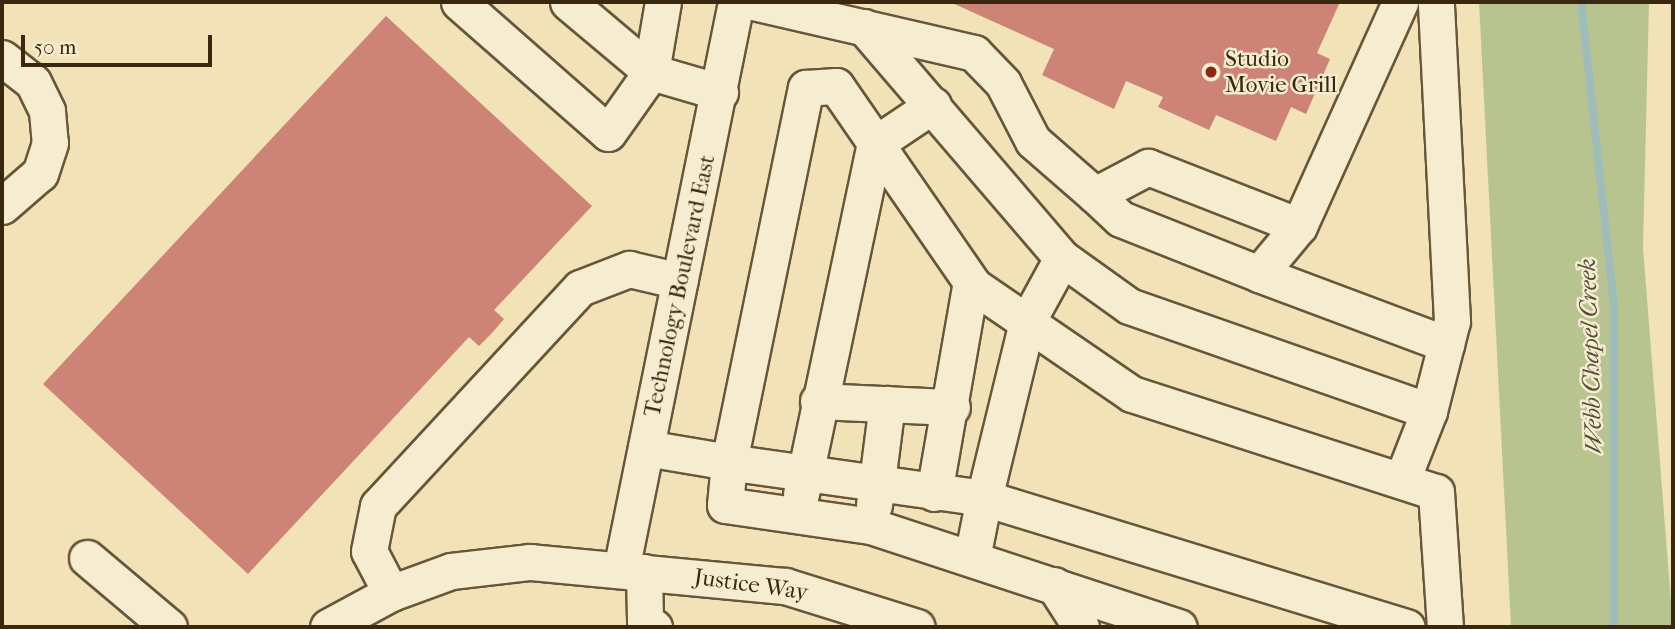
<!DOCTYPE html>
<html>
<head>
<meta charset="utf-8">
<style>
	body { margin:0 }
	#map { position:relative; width:1675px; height:629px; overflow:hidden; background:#f1e2b7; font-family:"IM FELL French Canon",serif }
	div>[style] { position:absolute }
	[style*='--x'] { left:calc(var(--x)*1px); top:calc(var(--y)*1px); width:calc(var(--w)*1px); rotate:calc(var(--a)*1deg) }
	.green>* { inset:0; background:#b8c490 }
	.stream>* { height:8px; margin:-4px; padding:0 4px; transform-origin:4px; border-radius:4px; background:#9ebcb8 }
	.building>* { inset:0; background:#cd8376 }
	.roads { filter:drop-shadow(2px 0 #675639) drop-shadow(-2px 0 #675639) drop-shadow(0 2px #675639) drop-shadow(0 -2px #675639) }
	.minor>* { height:35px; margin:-17.5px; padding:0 17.5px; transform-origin:17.5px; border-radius:17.5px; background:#f6ecd0 }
	.dots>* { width:19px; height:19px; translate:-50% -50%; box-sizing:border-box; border:4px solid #f6ecd0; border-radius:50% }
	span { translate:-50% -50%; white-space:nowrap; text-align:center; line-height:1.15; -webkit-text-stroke:5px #f6ecd0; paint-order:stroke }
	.poi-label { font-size:23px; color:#39270f }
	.left { translate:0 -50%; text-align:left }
	.street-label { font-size:23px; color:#39270f }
	.water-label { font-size:24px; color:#524c39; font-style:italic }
	.frame { position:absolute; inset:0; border:4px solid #39270f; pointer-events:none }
	.scale { position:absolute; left:21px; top:35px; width:191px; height:32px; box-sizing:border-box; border:4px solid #39270f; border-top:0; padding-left:9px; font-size:21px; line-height:24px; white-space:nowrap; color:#39270f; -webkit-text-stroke:5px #f6ecd0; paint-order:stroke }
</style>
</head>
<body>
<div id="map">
	<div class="green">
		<i style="clip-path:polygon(1479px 2px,1649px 2px,1643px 248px,1673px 627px,1511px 627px)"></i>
	</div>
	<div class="stream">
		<i style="--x:1581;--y:2;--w:307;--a:83.8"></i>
		<i style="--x:1614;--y:307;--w:320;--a:90"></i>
	</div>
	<div class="building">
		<i style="clip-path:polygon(950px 2px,1340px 2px,1317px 53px,1330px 59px,1306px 114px,1291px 107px,1276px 141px,1216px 115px,1209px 130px,1158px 107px,1163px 97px,1126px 81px,1114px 109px,1042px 75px,1054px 49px)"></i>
		<i style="clip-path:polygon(386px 16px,592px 206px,494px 310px,504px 319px,492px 333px,479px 346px,469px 337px,248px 574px,43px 384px)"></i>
	</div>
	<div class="roads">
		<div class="minor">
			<i style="--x:459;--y:2;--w:198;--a:41.3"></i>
			<i style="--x:608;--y:133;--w:75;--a:-54.8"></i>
			<i style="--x:651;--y:72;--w:71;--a:-80.3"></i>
			<i style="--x:568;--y:2;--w:109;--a:40.1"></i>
			<i style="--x:651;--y:72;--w:72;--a:16.2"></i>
			<i style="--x:753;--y:2;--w:227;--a:13"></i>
			<i style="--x:974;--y:53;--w:42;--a:46"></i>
			<i style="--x:1003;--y:83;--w:65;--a:62.7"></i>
			<i style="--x:1033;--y:141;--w:82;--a:41.1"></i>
			<i style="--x:1095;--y:195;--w:60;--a:-27.8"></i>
			<i style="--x:1148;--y:167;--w:162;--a:21.3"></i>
			<i style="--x:1299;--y:226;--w:246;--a:-65.7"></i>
			<i style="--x:864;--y:27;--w:304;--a:49.4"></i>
			<i style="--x:1062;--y:258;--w:73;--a:118.7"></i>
			<i style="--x:1027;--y:322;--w:181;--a:103.7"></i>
			<i style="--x:984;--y:498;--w:258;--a:-172"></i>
			<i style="--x:729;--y:462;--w:43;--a:95.3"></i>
			<i style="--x:725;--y:505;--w:148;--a:8.2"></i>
			<i style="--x:871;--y:526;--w:324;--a:18.2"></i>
			<i style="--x:2;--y:58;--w:39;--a:38"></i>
			<i style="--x:33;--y:82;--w:32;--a:64"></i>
			<i style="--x:47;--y:111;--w:32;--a:85"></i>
			<i style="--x:50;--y:143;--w:32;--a:108"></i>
			<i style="--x:40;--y:173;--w:50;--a:139"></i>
			<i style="--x:1095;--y:195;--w:35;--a:43"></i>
			<i style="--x:1121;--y:219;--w:149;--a:21.7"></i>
			<i style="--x:1259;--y:274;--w:62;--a:-50.2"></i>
			<i style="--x:1062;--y:258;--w:82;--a:35.6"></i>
			<i style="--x:1129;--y:306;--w:318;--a:19.3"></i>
			<i style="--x:1429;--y:411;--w:74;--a:111.4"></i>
			<i style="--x:1259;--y:274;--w:200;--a:20.5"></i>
			<i style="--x:818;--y:401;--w:134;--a:2.6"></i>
			<i style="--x:1429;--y:411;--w:93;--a:-75.7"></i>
			<i style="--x:1452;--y:321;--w:319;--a:-92.9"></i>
			<i style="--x:646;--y:448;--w:84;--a:9.6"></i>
			<i style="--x:729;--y:462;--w:382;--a:-78.4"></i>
			<i style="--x:806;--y:88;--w:30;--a:-4"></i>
			<i style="--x:836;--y:86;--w:243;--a:55.4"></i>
			<i style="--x:974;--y:286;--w:191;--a:34.4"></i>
			<i style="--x:1132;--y:394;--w:319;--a:17.9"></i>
			<i style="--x:1436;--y:492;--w:135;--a:86.2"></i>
			<i style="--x:934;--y:493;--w:214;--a:-80.1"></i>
			<i style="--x:801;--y:494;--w:358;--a:-78.1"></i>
			<i style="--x:875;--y:144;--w:70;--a:-33.9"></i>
			<i style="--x:874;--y:505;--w:102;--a:-82.7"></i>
			<i style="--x:87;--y:558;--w:107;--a:40.1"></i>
			<i style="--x:972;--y:558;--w:61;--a:-78.7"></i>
			<i style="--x:984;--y:498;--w:442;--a:17"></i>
			<i style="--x:621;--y:570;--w:580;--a:-78.55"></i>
			<i style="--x:644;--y:572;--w:49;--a:88.8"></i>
			<i style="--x:645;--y:621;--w:11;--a:34"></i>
			<i style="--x:1054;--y:585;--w:50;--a:57.3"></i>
			<i style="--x:391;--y:593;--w:47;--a:-117.6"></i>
			<i style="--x:369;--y:551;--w:46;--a:-78.7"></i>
			<i style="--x:378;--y:506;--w:297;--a:-47.2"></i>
			<i style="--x:580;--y:288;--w:53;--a:-21.2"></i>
			<i style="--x:629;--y:269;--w:52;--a:13.2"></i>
			<i style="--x:328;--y:627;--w:72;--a:-28.4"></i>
			<i style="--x:391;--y:593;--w:64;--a:-20.1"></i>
			<i style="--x:451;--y:571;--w:80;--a:-6.5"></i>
			<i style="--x:530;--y:562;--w:256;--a:5.4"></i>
			<i style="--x:785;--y:586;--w:138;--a:17.3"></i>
		</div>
	</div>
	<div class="dots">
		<i style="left:1211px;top:72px;background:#8f2418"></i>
	</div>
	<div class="poi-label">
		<span class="left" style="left:1225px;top:72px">Studio<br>Movie Grill</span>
	</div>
	<div class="street-label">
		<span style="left:680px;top:286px;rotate:-78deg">Technology Boulevard East</span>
		<span style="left:751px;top:585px;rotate:8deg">Justice Way</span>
	</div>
	<div class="water-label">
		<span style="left:1591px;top:356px;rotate:-92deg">Webb Chapel Creek</span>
	</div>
	<div class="frame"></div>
	<div class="scale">50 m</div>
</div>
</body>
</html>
